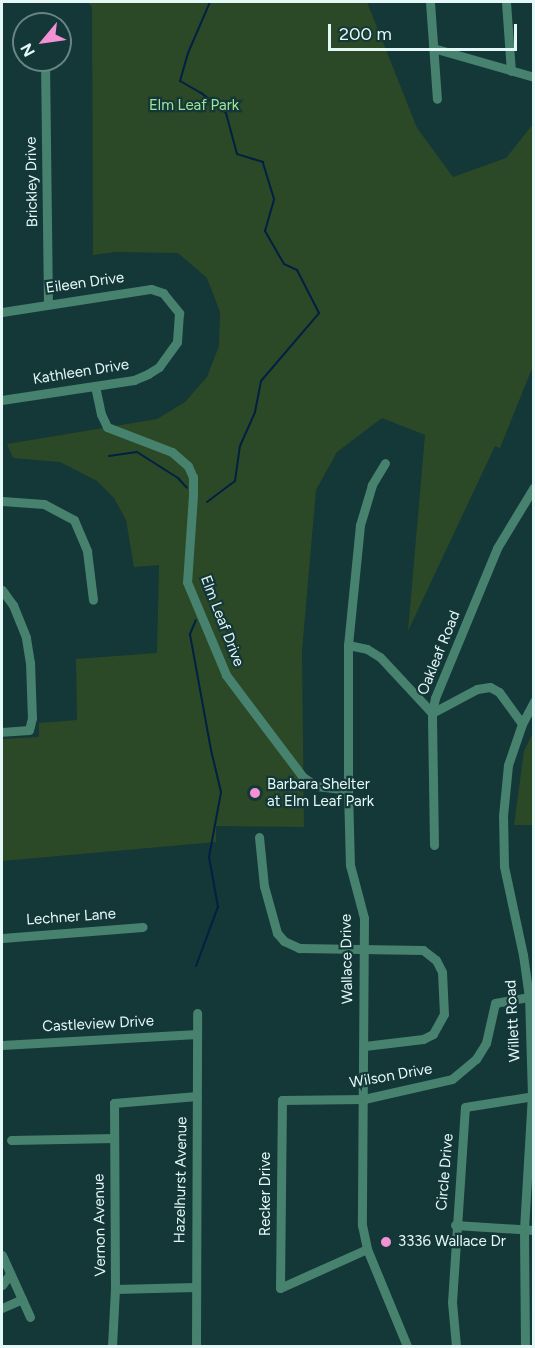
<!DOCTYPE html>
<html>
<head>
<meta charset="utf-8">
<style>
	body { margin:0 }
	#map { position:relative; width:535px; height:1348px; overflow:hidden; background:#143738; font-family:Figtree,sans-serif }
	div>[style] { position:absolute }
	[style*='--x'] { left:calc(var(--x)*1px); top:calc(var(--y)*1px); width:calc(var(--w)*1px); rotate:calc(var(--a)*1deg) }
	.green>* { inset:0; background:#2b4926 }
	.stream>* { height:2px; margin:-1px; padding:0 1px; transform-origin:1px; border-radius:1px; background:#012043 }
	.minor>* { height:9px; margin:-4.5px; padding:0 4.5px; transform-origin:4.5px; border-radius:4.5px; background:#47826e }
	.dots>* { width:16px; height:16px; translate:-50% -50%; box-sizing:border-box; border:3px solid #143738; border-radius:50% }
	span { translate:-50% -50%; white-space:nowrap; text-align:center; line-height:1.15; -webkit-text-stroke:4.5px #143738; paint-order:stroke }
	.park-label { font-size:15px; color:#a0e395 }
	.street-label { font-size:15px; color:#e5f8f8 }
	.poi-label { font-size:15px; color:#e5f8f8 }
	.left { translate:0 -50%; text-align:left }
	.frame { position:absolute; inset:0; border:3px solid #e5f8f8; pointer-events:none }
	.north { position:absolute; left:12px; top:12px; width:60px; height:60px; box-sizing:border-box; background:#143738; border:2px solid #688485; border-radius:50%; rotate:241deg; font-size:16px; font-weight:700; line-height:24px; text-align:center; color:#e5f8f8 }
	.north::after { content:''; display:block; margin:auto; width:21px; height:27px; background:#f391d5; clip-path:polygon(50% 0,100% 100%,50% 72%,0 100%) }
	.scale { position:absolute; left:328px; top:24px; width:189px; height:27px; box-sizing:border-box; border:3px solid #e5f8f8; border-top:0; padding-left:8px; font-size:18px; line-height:21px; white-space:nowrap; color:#e5f8f8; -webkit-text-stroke:4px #143738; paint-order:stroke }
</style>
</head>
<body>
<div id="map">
	<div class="green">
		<i style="clip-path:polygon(88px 2px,367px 2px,417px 128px,453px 177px,506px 158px,533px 124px,533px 366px,500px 448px,495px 446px,408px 631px,425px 435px,382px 418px,337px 452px,316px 490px,302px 651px,304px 827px,216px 826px,216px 842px,2px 861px,2px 739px,39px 737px,39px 723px,77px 720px,76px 659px,157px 653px,159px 565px,134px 567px,126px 520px,114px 498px,97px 481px,60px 462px,13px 458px,7px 444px,157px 419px,185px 402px,207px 377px,219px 346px,220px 312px,207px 278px,178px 253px,115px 252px,93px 255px,92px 7px)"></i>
		<i style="clip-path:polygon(533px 733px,533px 825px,514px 825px,524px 751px)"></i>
	</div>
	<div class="stream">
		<i style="--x:109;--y:456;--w:28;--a:-8"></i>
		<i style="--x:137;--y:452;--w:49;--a:32.4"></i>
		<i style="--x:178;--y:478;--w:13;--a:48"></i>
		<i style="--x:207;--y:502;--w:35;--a:-37"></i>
		<i style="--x:235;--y:481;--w:35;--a:-82"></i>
		<i style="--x:240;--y:446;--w:37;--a:-66"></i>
		<i style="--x:255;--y:412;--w:32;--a:-79"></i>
		<i style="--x:261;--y:381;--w:89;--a:-49.5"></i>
		<i style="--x:319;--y:313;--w:48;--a:-117.1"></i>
		<i style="--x:297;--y:270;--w:14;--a:-155"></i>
		<i style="--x:284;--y:264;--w:38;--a:-120"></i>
		<i style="--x:265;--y:231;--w:33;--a:-74"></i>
		<i style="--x:274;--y:199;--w:39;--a:-107"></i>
		<i style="--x:263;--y:162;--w:27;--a:-163"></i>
		<i style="--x:237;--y:154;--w:42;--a:-105"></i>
		<i style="--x:226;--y:113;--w:32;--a:-141"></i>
		<i style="--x:201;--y:93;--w:24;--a:-150"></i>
		<i style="--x:180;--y:81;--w:29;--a:-74"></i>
		<i style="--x:188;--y:53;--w:56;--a:-66.7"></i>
		<i style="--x:196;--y:966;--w:63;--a:-69.6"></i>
		<i style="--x:218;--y:907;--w:51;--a:-100.2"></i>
		<i style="--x:209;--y:857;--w:66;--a:-79.5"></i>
		<i style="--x:221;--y:792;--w:43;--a:-103.4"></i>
		<i style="--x:211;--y:750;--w:118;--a:-100.3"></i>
		<i style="--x:190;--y:634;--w:15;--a:-67"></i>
	</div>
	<div class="minor">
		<i style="--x:430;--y:2;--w:97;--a:85.9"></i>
		<i style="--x:506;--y:2;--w:69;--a:85.9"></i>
		<i style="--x:433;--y:48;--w:105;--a:16"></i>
		<i style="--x:45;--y:60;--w:243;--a:89.3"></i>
		<i style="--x:2;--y:312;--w:151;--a:-8.8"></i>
		<i style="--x:151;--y:289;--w:13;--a:18"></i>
		<i style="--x:163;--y:293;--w:26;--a:51"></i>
		<i style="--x:179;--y:313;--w:29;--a:94"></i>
		<i style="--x:177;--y:342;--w:31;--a:126"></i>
		<i style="--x:159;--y:367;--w:13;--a:148"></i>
		<i style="--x:148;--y:374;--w:15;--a:157"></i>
		<i style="--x:134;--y:380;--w:134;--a:171.4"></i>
		<i style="--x:95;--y:386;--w:29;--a:78"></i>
		<i style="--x:101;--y:414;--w:14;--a:65"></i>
		<i style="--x:107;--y:427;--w:70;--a:21"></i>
		<i style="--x:172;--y:452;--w:21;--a:41"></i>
		<i style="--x:188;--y:466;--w:12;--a:66"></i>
		<i style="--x:193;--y:477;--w:18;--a:90"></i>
		<i style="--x:193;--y:495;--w:87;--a:93.9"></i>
		<i style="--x:187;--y:582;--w:101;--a:67.2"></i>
		<i style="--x:226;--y:675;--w:128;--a:53"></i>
		<i style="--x:303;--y:777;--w:16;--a:35"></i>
		<i style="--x:316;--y:786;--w:32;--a:7"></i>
		<i style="--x:385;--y:463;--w:26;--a:121"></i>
		<i style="--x:372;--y:485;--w:42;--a:106.7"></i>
		<i style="--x:360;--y:525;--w:121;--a:95.7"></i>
		<i style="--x:348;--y:645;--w:145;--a:90"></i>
		<i style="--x:348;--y:790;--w:75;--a:88.5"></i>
		<i style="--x:350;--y:865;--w:55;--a:75.2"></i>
		<i style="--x:364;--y:918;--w:307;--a:90.4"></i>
		<i style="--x:362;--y:1225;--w:25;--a:78"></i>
		<i style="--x:367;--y:1249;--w:105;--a:67.6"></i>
		<i style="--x:2;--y:501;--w:42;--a:4.1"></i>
		<i style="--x:44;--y:504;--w:34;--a:28"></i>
		<i style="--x:74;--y:520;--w:34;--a:67"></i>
		<i style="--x:87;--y:551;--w:49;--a:83"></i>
		<i style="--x:2;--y:590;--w:19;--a:54"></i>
		<i style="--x:13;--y:605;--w:35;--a:68"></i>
		<i style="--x:26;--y:638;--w:24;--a:81"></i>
		<i style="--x:30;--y:662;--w:56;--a:88"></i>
		<i style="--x:32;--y:718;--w:12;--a:104"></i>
		<i style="--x:29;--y:730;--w:27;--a:176"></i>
		<i style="--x:348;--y:645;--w:19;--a:12"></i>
		<i style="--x:367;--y:649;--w:15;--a:32"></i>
		<i style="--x:380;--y:657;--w:76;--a:47.1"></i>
		<i style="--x:432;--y:713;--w:51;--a:-28.1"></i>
		<i style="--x:477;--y:689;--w:13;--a:-9"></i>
		<i style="--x:490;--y:687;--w:10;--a:29"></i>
		<i style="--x:499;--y:692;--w:39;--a:54"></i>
		<i style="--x:259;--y:837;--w:49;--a:84.2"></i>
		<i style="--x:264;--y:886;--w:49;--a:74.5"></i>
		<i style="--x:277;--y:933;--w:11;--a:49"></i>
		<i style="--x:284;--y:941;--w:17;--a:25"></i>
		<i style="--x:299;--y:948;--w:124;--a:0.9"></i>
		<i style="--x:423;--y:950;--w:16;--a:38"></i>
		<i style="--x:436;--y:960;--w:13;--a:63"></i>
		<i style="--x:442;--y:972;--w:42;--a:87.3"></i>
		<i style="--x:444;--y:1014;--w:23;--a:119"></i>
		<i style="--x:433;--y:1034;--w:11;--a:153"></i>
		<i style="--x:423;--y:1039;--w:59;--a:173.2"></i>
		<i style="--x:434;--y:845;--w:132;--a:-90.9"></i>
		<i style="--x:432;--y:713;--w:15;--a:-79"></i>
		<i style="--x:435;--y:698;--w:162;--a:-67.5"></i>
		<i style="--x:497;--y:548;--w:71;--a:-58.8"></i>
		<i style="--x:2;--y:938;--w:141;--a:-4.5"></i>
		<i style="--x:2;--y:1045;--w:195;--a:-3.2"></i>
		<i style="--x:11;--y:1140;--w:103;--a:-1.1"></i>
		<i style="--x:455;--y:1225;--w:79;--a:3.6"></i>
		<i style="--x:367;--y:1249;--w:95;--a:155.9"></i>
		<i style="--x:280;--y:1288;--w:188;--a:-89.4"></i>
		<i style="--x:282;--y:1100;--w:82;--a:-0.7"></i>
		<i style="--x:364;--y:1099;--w:90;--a:-12.8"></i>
		<i style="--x:452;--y:1079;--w:31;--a:-40"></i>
		<i style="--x:476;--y:1059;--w:19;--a:-58"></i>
		<i style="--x:486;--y:1043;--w:41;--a:-77.3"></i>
		<i style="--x:495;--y:1003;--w:35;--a:-10"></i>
		<i style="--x:2;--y:1255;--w:68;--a:65.7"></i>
		<i style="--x:2;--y:1285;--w:14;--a:-54"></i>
		<i style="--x:115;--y:1289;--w:80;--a:-1.4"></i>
		<i style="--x:2;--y:1308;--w:22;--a:-24"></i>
		<i style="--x:112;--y:1346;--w:57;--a:-87"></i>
		<i style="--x:115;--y:1289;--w:186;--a:-90.3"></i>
		<i style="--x:114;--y:1103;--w:83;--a:-4.8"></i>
		<i style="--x:196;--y:1346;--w:333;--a:-89.8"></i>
		<i style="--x:456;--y:1346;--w:44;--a:-95.2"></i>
		<i style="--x:452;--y:1302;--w:195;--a:-86.2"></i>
		<i style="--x:465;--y:1107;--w:70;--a:-9.1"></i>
		<i style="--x:525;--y:1346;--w:117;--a:-90.5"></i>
		<i style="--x:524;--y:1229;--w:133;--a:-86.6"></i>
		<i style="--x:532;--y:1096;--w:99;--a:-91.7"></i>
		<i style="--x:529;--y:997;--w:42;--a:-98.1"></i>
		<i style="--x:523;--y:955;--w:91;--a:-102.1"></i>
		<i style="--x:504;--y:866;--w:50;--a:-91.1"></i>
		<i style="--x:503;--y:816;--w:51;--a:-84.4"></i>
		<i style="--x:508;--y:765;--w:43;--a:-71.1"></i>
		<i style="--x:522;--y:724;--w:26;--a:-62"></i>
	</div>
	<div class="dots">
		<i style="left:255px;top:793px;background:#f391d5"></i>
		<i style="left:386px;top:1242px;background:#f391d5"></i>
	</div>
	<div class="park-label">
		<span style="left:194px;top:106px">Elm Leaf Park</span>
	</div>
	<div class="street-label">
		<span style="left:32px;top:182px;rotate:-91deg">Brickley Drive</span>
		<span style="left:85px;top:283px;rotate:-8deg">Eileen Drive</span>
		<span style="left:81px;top:372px;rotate:-9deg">Kathleen Drive</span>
		<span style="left:222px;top:621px;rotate:69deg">Elm Leaf Drive</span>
		<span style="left:439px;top:653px;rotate:-68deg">Oakleaf Road</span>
		<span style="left:71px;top:917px;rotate:-4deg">Lechner Lane</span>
		<span style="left:347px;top:959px;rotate:-91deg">Wallace Drive</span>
		<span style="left:513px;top:1021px;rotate:-93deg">Willett Road</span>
		<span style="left:98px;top:1024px;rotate:-3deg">Castleview Drive</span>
		<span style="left:391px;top:1076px;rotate:-10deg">Wilson Drive</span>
		<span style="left:445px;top:1172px;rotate:-85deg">Circle Drive</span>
		<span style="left:181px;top:1180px;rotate:-89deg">Hazelhurst Avenue</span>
		<span style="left:266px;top:1194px;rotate:-90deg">Recker Drive</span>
		<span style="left:100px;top:1225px;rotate:-91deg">Vernon Avenue</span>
	</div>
	<div class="poi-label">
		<span class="left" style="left:267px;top:793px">Barbara Shelter<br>at Elm Leaf Park</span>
		<span class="left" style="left:398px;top:1242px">3336 Wallace Dr</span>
	</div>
	<div class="frame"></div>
	<div class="north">N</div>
	<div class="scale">200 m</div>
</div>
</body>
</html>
